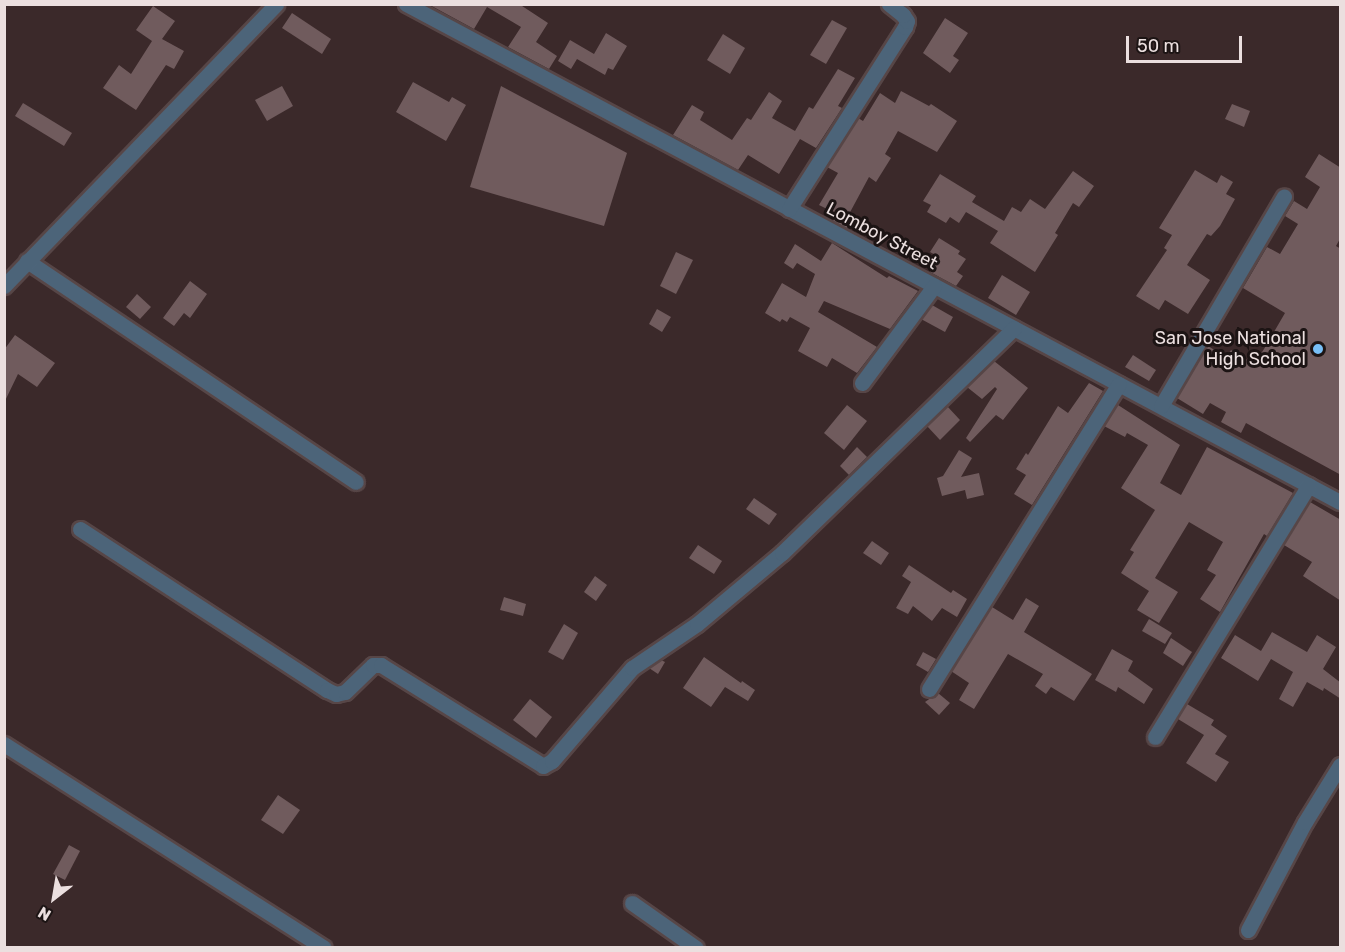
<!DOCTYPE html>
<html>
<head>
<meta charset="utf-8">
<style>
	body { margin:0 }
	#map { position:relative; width:1345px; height:952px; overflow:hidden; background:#3b292a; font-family:Rubik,sans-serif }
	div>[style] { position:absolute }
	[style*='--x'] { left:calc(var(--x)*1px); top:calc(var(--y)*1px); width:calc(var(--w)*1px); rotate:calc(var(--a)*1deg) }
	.building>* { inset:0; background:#705b5d }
	.roads { filter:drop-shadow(2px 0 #574647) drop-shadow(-2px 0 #574647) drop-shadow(0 2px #574647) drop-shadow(0 -2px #574647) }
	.minor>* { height:15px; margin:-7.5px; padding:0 7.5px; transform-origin:7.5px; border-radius:7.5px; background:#4c6479 }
	.dots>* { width:16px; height:16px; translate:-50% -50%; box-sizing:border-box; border:3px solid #1c1414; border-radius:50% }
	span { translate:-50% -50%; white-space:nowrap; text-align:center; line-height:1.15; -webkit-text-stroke:6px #1c1414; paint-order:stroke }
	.street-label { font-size:18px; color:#ebdfdf }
	.poi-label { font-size:18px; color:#ebdfdf }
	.right { translate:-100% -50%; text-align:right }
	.frame { position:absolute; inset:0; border:6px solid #ebdfdf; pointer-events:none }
	.north { position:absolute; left:24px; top:868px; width:60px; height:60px; -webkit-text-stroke:4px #1c1414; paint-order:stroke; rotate:211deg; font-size:16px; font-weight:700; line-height:24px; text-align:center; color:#ebdfdf }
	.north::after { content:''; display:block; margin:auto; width:21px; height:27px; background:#ebdfdf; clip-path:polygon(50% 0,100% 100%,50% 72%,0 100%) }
	.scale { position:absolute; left:1126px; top:36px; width:116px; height:27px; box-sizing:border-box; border:3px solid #ebdfdf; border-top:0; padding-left:8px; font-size:18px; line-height:21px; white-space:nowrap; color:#ebdfdf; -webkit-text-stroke:4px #1c1414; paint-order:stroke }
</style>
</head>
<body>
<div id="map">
	<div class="building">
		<i style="clip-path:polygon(428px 4px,519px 4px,548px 23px,536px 42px,557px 56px,549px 69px,508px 47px,521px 27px,487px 7px,474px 29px)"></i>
		<i style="clip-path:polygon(153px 6px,175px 21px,162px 39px,184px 51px,174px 69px,166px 65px,136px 110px,103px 88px,119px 65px,131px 74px,152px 41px,136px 30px)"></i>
		<i style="clip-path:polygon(292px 13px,331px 39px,322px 54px,282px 28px)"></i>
		<i style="clip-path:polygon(945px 18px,968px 33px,953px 56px,959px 60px,950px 73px,923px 53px)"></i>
		<i style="clip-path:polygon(832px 20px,847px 28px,826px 64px,810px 55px)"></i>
		<i style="clip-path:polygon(606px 33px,627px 46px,613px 70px,608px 68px,605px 75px,577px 59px,571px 69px,558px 61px,570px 40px,594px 54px)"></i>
		<i style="clip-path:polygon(723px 34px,745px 48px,730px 74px,707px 60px)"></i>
		<i style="clip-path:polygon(838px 69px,855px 78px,838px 106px,842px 108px,816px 148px,800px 139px,779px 174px,748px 155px,738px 170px,673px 135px,692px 105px,704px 112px,700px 120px,732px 140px,747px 118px,751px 120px,769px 92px,782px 101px,772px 118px,795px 131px,809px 107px,813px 109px)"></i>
		<i style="clip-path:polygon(413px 82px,449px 102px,452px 97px,466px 105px,446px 141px,396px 112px)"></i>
		<i style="clip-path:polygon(282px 86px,293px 106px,267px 121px,255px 100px)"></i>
		<i style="clip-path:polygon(501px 86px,627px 153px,604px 226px,470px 187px)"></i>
		<i style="clip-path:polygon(901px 91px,929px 106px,931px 104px,957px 121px,937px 152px,898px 131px,885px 154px,891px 158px,876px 182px,869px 177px,848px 216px,852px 219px,847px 228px,833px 221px,837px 214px,819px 205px,838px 173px,827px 167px,858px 118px,863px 121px,880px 93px,895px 103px)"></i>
		<i style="clip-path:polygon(23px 103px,72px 133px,64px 146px,15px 116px)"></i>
		<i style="clip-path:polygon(1232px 104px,1250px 111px,1244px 127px,1225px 119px)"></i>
		<i style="clip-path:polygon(1319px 154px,1341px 168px,1341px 237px,1336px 246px,1341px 249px,1341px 475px,1246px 423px,1241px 433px,1221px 422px,1226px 412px,1210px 403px,1203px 414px,1177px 398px,1208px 346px,1226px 357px,1231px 350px,1254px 364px,1264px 349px,1285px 313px,1243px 288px,1267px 247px,1280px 254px,1298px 224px,1285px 216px,1294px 201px,1307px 209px,1320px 187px,1305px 177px)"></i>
		<i style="clip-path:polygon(1195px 170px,1217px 183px,1221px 175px,1233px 182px,1226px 194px,1235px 199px,1220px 226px,1211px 236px,1207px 234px,1187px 265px,1210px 280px,1188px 314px,1165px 300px,1159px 310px,1136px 296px,1167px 250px,1164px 248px,1172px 235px,1159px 228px)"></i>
		<i style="clip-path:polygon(1073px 171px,1094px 186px,1079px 207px,1073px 203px,1055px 233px,1058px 235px,1035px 272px,990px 243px,998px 231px,966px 212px,959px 223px,950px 217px,946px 223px,927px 212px,931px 205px,923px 201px,940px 174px,976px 196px,972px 202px,1004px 221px,1012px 207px,1021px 212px,1030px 199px,1045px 209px)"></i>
		<i style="clip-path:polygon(939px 238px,960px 251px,958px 254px,966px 259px,957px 272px,963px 276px,956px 286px,930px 272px,939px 257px,930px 252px)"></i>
		<i style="clip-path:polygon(832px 243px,887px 278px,889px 276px,918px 291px,890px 329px,824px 301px,818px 312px,877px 347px,857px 373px,832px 358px,827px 367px,798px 351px,810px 328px,790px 317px,787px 322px,782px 319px,780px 322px,765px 313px,782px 283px,806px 297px,815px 274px,797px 263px,793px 269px,784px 263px,795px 244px,821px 261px)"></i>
		<i style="clip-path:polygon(676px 252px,693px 260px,676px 294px,660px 286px)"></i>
		<i style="clip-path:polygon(1002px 275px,1030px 292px,1016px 315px,988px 298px)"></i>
		<i style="clip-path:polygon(190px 281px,207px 294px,190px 318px,184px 313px,174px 326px,163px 318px)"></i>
		<i style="clip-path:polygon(137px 294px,151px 307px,140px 319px,126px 307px)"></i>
		<i style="clip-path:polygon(932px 305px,953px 317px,945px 332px,921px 319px)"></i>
		<i style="clip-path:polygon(657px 309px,671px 317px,662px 332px,649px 324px)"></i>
		<i style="clip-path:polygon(15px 335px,55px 363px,37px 387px,18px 374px,4px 403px,4px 350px)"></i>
		<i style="clip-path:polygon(1133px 355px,1156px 370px,1149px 381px,1125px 367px)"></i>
		<i style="clip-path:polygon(994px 361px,1028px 388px,1003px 420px,996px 415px,970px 442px,966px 438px,997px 389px,995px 387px,982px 399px,967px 387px)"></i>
		<i style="clip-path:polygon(1089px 383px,1103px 391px,1032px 505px,1014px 494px,1026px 475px,1016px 469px,1026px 453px,1028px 455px,1058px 406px,1068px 413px)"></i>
		<i style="clip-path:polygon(847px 405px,867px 421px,844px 450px,824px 433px)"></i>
		<i style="clip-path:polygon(1118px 405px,1180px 445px,1160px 483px,1181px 495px,1207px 447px,1293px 493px,1267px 536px,1264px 534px,1220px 612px,1200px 599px,1216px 575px,1207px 570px,1223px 542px,1189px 522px,1155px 578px,1178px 592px,1159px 623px,1137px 610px,1149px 591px,1121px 573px,1134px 552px,1130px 550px,1155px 510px,1121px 488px,1148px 445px,1127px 433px,1125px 437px,1104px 426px)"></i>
		<i style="clip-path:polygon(947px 406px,960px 420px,940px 440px,927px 426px)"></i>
		<i style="clip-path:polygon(857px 447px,867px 457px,849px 475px,840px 466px)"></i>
		<i style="clip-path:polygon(959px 450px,972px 458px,961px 477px,979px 473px,984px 495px,967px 499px,965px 490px,942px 496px,937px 478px,943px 476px)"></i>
		<i style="clip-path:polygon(754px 498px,777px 514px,769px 525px,746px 509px)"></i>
		<i style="clip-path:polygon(1310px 502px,1341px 520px,1341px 601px,1303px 576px,1312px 562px,1284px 545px)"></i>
		<i style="clip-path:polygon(872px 541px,889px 553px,881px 565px,863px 553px)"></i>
		<i style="clip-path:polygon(698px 545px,722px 561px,714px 574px,689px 558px)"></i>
		<i style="clip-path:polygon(909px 565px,951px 593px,953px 590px,967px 599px,957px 617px,942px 608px,932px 621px,913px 606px,908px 614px,896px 608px,911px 582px,902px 576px)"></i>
		<i style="clip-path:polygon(595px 576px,607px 585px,596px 601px,584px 592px)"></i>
		<i style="clip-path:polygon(504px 597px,526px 604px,523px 616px,500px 610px)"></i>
		<i style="clip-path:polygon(1026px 598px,1039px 606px,1024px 632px,1092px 674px,1074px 701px,1051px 687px,1046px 694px,1035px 686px,1043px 674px,1008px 654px,974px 709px,959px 700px,969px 683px,951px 671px,992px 607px,1013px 620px)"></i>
		<i style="clip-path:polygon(1149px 619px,1172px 633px,1165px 644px,1142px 631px)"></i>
		<i style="clip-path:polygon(564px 624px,578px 633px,563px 660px,548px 652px)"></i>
		<i style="clip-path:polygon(1272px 632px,1307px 652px,1317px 635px,1336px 647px,1323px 669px,1341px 683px,1341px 699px,1324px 688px,1323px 691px,1307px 682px,1293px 707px,1279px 699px,1293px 672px,1271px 659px,1258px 681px,1221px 658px,1235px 635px,1261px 651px)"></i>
		<i style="clip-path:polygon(1171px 638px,1192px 652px,1183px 666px,1163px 653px)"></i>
		<i style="clip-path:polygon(1112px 649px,1133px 661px,1128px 671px,1153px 689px,1144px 704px,1118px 687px,1116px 692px,1095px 680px)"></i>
		<i style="clip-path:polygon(923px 652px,936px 659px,928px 672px,916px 665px)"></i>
		<i style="clip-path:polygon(704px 657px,741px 683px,742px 681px,755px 690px,748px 701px,725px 687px,711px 707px,683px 688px)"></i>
		<i style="clip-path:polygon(661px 660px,665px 662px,658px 674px,649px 668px)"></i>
		<i style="clip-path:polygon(938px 693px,950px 703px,939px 715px,925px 702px)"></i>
		<i style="clip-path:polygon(530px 699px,552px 717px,536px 738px,513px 720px)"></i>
		<i style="clip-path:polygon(1187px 704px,1214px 720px,1211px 725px,1227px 736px,1215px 754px,1229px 762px,1216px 782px,1186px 763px,1204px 735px,1178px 719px)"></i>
		<i style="clip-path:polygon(278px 795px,300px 810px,283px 834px,261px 820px)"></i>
		<i style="clip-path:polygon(69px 845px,80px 851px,65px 880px,53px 874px)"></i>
	</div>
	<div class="roads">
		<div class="minor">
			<i style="--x:406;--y:4;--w:1058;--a:28.07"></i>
			<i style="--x:789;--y:209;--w:216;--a:-57.5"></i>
			<i style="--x:905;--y:27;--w:6;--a:-72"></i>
			<i style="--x:907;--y:21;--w:7;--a:-124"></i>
			<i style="--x:903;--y:15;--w:18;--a:-142"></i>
			<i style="--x:27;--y:261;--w:396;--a:33.9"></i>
			<i style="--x:4;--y:286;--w:392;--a:-46"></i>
			<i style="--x:862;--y:383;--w:121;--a:-53.4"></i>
			<i style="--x:1161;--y:406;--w:243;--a:-59.6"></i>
			<i style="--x:80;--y:529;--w:295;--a:33.1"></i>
			<i style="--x:327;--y:690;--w:10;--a:24"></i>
			<i style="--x:336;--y:694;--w:9;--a:-13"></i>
			<i style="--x:345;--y:692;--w:39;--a:-44"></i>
			<i style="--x:373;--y:665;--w:8;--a:0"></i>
			<i style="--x:381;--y:665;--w:191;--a:31.9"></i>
			<i style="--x:543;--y:766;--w:10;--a:-29"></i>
			<i style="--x:552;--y:761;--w:123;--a:-49.3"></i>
			<i style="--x:632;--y:668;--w:78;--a:-34.1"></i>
			<i style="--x:697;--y:624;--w:111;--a:-39.9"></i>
			<i style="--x:782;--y:553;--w:323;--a:-44.1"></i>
			<i style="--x:929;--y:689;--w:359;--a:-58.1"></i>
			<i style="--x:1155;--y:737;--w:295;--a:-58.6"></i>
			<i style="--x:4;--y:744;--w:379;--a:32.5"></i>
			<i style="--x:632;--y:903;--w:78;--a:35.1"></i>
			<i style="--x:1248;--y:930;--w:122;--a:-62.2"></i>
			<i style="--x:1305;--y:822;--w:67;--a:-58.4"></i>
		</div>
	</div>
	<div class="dots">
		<i style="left:1318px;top:349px;background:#78bff7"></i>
	</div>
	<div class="street-label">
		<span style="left:882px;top:236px;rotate:28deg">Lomboy Street</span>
	</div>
	<div class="poi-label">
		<span class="right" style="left:1306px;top:349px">San Jose National<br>High School</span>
	</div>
	<div class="frame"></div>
	<div class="north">N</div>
	<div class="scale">50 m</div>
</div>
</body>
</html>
